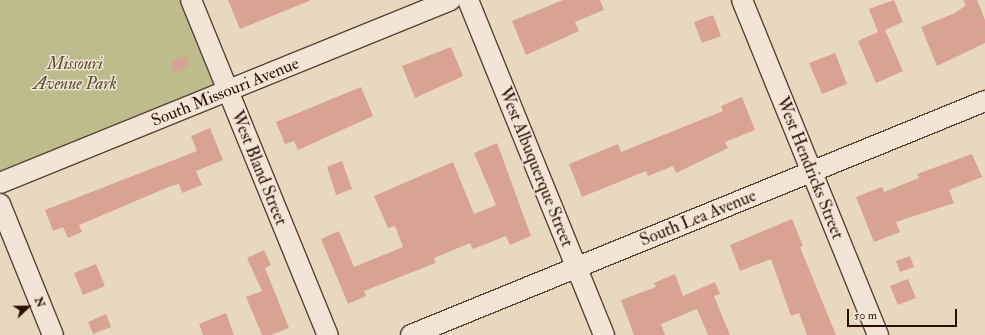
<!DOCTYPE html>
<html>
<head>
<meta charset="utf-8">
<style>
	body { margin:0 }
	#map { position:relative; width:985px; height:335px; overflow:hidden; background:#e9d8c0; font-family:"IM FELL Double Pica",serif }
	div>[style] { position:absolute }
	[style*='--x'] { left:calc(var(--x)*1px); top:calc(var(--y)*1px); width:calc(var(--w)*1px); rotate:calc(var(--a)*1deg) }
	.green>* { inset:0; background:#bebc8d }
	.building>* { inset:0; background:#d8a393 }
	.roads { filter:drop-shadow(1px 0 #5a4131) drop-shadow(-1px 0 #5a4131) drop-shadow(0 1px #5a4131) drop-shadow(0 -1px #5a4131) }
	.minor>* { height:20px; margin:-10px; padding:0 10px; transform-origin:10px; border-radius:10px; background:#f1e6d6 }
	span { translate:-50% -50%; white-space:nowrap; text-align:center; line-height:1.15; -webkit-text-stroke:3px #f1e6d6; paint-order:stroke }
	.park-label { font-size:17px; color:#5e4c32; font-style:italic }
	.street-label { font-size:17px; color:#2b0f01 }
	.north { position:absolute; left:8px; top:287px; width:40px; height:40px; -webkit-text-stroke:3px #f1e6d6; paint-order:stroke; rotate:68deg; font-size:11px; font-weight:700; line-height:16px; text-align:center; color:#2b0f01 }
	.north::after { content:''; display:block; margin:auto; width:14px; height:18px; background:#2b0f01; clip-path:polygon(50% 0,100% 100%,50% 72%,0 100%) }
	.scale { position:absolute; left:847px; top:309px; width:110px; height:18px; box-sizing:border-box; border:2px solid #2b0f01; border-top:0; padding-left:5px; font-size:12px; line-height:14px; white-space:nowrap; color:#2b0f01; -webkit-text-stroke:3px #f1e6d6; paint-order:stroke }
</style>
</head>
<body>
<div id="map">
	<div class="green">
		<i style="clip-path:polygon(0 0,191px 0,228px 91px,0 183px)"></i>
	</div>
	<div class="building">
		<i style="clip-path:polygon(228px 0,309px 0,309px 1px,240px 29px)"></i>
		<i style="clip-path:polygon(563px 0,600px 0,604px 10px,575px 22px,579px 31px,526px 55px,512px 21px)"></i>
		<i style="clip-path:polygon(894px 0,903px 22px,885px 30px,903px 71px,876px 83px,858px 41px,878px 32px,869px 9px)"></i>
		<i style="clip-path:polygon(963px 0,977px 0,985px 20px,985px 43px,937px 66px,921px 27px,955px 13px,966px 5px)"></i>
		<i style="clip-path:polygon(713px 15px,721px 36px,702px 43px,694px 22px)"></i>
		<i style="clip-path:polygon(451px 47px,463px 76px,415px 98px,402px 66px)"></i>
		<i style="clip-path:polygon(835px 53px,847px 84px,822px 94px,809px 63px)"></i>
		<i style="clip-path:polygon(185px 56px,190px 66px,175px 73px,171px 62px)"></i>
		<i style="clip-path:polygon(361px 87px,373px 116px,298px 150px,294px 141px,285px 144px,276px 122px)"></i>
		<i style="clip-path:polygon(742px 97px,755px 130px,725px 142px,728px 148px,676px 173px,673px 166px,648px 176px,646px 171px,582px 197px,569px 164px,618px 144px,621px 152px,723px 111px,721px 106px)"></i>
		<i style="clip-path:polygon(210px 128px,223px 160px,196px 171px,202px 185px,182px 193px,179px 184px,171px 186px,79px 225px,82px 232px,68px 238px,63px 227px,53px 231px,45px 210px,197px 151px,191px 136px)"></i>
		<i style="clip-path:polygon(497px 143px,531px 236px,510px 245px,506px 236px,473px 249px,470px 243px,434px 258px,436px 263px,364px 291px,366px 296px,348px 304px,321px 239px,339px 231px,354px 267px,403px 247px,395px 226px,388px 228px,374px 196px,453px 162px,474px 214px,496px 205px,474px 153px)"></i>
		<i style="clip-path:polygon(972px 154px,982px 177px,949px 190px,954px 203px,896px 222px,900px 232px,874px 242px,856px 197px,882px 187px,884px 192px,919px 178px,917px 174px)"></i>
		<i style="clip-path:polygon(342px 161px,352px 189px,336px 195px,327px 167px)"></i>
		<i style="clip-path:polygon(792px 219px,803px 246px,800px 247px,836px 335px,807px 335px,799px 313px,791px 316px,771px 259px,740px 271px,730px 245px)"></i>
		<i style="clip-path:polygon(264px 250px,271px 265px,265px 268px,289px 328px,271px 335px,262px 335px,246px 297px,262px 291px,247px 258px)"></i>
		<i style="clip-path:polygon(910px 256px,914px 267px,900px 272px,896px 261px)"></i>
		<i style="clip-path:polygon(96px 264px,105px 286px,83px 295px,74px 273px)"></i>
		<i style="clip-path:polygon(675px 274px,683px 296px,715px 282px,720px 294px,714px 296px,730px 335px,708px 335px,697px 309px,661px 324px,665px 335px,634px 335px,621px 300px,656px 287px,654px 283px)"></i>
		<i style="clip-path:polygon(908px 279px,916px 298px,898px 305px,890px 286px)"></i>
		<i style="clip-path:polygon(226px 313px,234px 335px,203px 335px,199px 324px)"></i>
		<i style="clip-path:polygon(106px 314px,111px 327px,93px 334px,88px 322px)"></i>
	</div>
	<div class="roads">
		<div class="minor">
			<i style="--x:191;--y:0;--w:362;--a:67.8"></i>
			<i style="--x:468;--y:0;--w:362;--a:67.9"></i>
			<i style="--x:742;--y:0;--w:362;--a:67.9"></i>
			<i style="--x:0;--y:183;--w:486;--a:-22.1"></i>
			<i style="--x:0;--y:204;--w:141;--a:68"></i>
			<i style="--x:411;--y:335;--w:620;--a:-22.18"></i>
		</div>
	</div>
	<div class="park-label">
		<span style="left:75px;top:74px">Missouri<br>Avenue Park</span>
	</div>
	<div class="street-label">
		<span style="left:225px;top:92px;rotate:-22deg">South Missouri Avenue</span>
		<span style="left:536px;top:167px;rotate:68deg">West Albuquerque Street</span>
		<span style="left:259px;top:168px;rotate:68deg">West Bland Street</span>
		<span style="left:810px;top:168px;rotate:68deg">West Hendricks Street</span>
		<span style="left:698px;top:218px;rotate:-22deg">South Lea Avenue</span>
	</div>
	<div class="north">N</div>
	<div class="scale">50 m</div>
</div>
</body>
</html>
